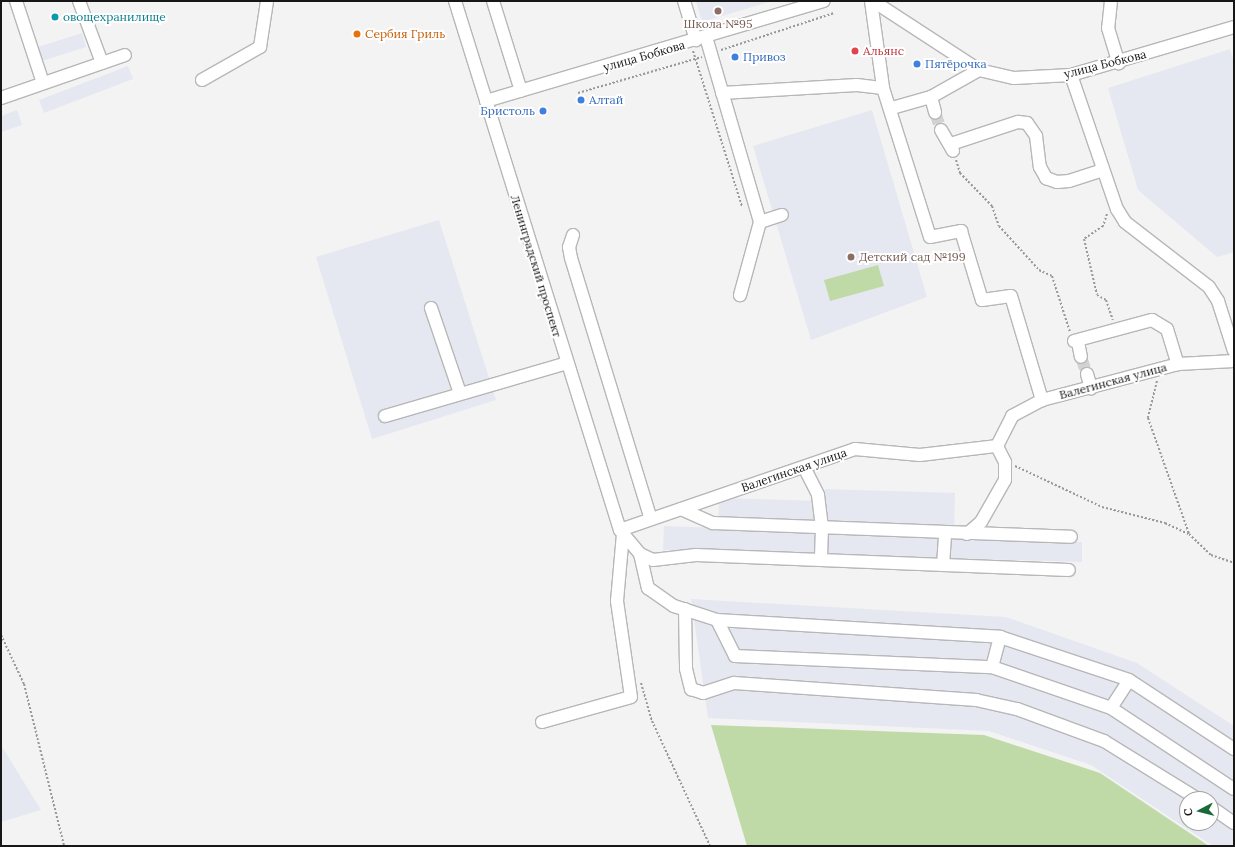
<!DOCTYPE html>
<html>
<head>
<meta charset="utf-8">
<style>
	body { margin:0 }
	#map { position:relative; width:1235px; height:847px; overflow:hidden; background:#f3f3f4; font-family:Lora,serif }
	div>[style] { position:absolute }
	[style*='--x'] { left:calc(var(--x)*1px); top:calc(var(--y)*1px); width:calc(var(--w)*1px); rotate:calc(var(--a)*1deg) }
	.built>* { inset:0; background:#e6e8f1 }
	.green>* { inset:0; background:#bfdaa7 }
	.minor-tunnel>* { height:12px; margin-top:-6px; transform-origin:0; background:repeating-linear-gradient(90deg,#d2d2d3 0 12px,transparent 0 18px) }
	.path>* { height:2px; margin-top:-1px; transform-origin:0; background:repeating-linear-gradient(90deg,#989898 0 2px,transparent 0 4px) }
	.roads { filter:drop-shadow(1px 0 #b7b7b8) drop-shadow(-1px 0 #b7b7b8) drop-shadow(0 1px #b7b7b8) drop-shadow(0 -1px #b7b7b8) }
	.minor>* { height:12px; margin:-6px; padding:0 6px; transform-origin:6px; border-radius:6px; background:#fff }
	.dots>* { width:11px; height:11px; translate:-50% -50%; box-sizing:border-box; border:2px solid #fff; border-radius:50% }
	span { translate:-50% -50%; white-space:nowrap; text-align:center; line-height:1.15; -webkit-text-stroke:4px #fff; paint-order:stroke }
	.culture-label { font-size:12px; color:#0d838f }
	.left { translate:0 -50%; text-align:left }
	.education-label { font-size:12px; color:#785e54 }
	.food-label { font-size:12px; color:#c56008 }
	.health-label { font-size:12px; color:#be3a42 }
	.street-label { font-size:12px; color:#171717 }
	.shop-label { font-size:12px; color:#366cbe }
	.right { translate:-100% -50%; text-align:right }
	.frame { position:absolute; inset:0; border:2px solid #171717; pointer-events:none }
	.north { position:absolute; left:1179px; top:791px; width:40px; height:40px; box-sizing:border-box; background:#fff; border:1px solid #a2a2a2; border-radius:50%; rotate:263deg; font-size:11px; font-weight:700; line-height:16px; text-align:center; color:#171717 }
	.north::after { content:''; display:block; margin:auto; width:14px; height:18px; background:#1a6939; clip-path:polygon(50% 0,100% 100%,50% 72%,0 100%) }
</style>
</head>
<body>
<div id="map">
	<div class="built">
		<i style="clip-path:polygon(696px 1px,772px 1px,702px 22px)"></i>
		<i style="clip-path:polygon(82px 33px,86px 47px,39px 62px,35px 48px)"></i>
		<i style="clip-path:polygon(1230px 49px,1234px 62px,1234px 252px,1217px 257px,1138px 190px,1108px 88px)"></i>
		<i style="clip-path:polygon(128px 66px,133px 79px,44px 113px,39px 100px)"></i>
		<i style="clip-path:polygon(17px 110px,22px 125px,1px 132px,1px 116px)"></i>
		<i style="clip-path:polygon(872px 110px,927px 297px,811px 340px,753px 146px)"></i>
		<i style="clip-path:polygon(439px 220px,496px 400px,372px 439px,316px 257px)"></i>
		<i style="clip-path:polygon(825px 489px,955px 493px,954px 538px,1082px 542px,1082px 562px,663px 550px,664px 526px,718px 528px,719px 498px,824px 501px)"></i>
		<i style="clip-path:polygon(evenodd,691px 599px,1006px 617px,1137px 663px,1234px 726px,1234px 846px,1213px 846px,1091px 765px,989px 731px,708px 718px,691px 599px,1187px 799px,1211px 799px,1211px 823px,1187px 823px,1187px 799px)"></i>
		<i style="clip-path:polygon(1px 745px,41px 810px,1px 822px)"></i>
	</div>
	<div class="green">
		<i style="clip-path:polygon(878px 265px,884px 286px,830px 301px,824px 280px)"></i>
		<i style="clip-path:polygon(711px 725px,984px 735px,1100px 773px,1209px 846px,747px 846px)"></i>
	</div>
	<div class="minor-tunnel">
		<i style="--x:935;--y:112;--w:19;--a:72"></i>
		<i style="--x:1081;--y:357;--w:18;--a:71"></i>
	</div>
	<div class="path">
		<i style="--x:721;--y:50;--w:119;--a:-18.1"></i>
		<i style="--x:693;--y:51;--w:163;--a:72.5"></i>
		<i style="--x:578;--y:93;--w:129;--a:-16.2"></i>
		<i style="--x:956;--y:160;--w:14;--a:73"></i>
		<i style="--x:960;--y:173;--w:46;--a:45.9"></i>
		<i style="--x:992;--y:206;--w:21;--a:71"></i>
		<i style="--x:999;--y:226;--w:59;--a:47.7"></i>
		<i style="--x:1039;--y:270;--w:14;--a:25"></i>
		<i style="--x:1052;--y:276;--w:59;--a:72.2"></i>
		<i style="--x:1107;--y:214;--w:13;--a:108"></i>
		<i style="--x:1103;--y:226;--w:23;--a:146"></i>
		<i style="--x:1084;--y:239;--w:57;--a:76.9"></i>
		<i style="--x:1097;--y:295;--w:10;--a:29"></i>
		<i style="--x:1106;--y:300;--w:21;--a:71"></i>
		<i style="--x:1157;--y:381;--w:38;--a:104"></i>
		<i style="--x:1148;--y:418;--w:123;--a:70.5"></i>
		<i style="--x:1015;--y:466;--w:96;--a:25.2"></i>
		<i style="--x:1102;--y:507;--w:65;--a:14.3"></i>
		<i style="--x:1165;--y:523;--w:26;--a:25"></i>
		<i style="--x:1189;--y:534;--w:30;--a:44"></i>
		<i style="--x:1211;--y:555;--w:24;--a:19"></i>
		<i style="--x:1;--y:635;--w:54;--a:64.9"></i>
		<i style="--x:24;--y:684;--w:167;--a:76.1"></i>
		<i style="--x:641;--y:683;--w:40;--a:74"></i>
		<i style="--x:652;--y:721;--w:138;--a:65.1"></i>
	</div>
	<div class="roads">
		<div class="minor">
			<i style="--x:16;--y:1;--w:86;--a:71.8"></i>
			<i style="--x:79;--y:1;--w:66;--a:69.6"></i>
			<i style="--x:455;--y:1;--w:554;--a:72.68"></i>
			<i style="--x:620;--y:530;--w:31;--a:50"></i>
			<i style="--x:640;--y:554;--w:14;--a:25"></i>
			<i style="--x:653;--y:560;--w:43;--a:-6.6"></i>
			<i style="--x:696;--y:555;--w:373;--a:2.3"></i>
			<i style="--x:493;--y:1;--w:94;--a:72.7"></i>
			<i style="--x:684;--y:1;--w:41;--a:72.9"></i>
			<i style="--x:871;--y:1;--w:88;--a:82.1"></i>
			<i style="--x:883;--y:88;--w:156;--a:72.5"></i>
			<i style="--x:930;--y:237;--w:32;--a:-11"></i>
			<i style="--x:961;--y:231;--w:72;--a:73.1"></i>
			<i style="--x:982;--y:300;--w:29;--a:-8"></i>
			<i style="--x:1011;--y:296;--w:109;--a:73.4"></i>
			<i style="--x:873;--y:1;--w:126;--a:33.1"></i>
			<i style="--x:979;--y:70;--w:36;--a:13"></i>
			<i style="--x:1014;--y:78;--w:57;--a:-3"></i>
			<i style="--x:1071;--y:75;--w:170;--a:-16.4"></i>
			<i style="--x:1111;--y:1;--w:27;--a:96"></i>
			<i style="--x:1108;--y:28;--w:37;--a:73"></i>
			<i style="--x:706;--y:37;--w:193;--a:73.7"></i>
			<i style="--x:760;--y:222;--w:76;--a:105.3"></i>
			<i style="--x:1071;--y:75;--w:142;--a:71.1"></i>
			<i style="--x:1117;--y:209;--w:15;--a:58"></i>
			<i style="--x:1125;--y:222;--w:106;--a:37.7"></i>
			<i style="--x:1209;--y:287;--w:17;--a:57"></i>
			<i style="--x:1218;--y:301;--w:52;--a:72.3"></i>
			<i style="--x:202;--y:80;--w:67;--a:-29.6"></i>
			<i style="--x:260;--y:47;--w:47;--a:-81.3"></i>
			<i style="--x:722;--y:93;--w:135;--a:-3.4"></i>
			<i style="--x:857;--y:85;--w:26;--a:7"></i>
			<i style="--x:931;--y:97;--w:16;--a:75"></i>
			<i style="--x:1;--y:98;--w:131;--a:-19.1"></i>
			<i style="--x:486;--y:101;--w:352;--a:-16.5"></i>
			<i style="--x:892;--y:108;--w:41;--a:-15.8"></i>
			<i style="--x:931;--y:97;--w:55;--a:-29.4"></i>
			<i style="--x:941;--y:130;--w:24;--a:60"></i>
			<i style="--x:951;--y:144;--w:71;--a:-18.2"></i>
			<i style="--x:1018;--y:122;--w:9;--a:6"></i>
			<i style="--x:1027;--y:123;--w:16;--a:55"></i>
			<i style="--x:1036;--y:136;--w:31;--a:83"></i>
			<i style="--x:1040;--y:167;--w:13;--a:61"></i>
			<i style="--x:1046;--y:178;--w:12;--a:20"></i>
			<i style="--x:1057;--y:182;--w:12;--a:-5"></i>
			<i style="--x:1069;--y:181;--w:35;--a:-18"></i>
			<i style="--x:760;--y:222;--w:23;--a:-18"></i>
			<i style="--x:573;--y:235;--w:13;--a:108"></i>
			<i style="--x:569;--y:247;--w:11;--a:80"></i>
			<i style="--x:571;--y:258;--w:273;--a:73"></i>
			<i style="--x:431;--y:308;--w:90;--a:71.2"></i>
			<i style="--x:1074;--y:341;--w:81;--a:-15.1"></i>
			<i style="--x:1152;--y:320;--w:17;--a:31"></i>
			<i style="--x:1167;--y:329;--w:37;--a:73"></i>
			<i style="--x:1078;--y:342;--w:15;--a:79"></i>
			<i style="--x:1087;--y:374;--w:15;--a:74"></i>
			<i style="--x:385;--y:416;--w:190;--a:-16.2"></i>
			<i style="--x:804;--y:467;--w:31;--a:63"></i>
			<i style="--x:818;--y:495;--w:33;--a:83"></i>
			<i style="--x:822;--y:528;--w:32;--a:92"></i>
			<i style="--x:681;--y:509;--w:35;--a:24"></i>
			<i style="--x:713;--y:523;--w:358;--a:2.2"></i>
			<i style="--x:620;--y:530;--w:249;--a:-19"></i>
			<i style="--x:855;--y:449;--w:65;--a:5.3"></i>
			<i style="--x:920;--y:455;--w:78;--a:-6.7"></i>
			<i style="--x:997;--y:446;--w:34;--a:-63"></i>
			<i style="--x:1012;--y:416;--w:34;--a:-28"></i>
			<i style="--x:1042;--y:400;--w:141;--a:-14.8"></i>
			<i style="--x:1178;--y:364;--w:56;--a:-3.1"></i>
			<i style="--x:967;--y:534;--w:18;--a:-41"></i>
			<i style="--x:981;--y:522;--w:48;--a:-60.3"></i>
			<i style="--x:1005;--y:480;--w:18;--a:-90"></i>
			<i style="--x:1005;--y:462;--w:18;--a:-117"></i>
			<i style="--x:640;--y:554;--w:35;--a:77"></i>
			<i style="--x:648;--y:588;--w:32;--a:35"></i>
			<i style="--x:674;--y:606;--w:45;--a:18"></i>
			<i style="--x:717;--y:620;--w:284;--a:3.4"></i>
			<i style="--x:1000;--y:637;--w:136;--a:18.4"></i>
			<i style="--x:1129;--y:680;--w:126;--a:33.3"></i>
			<i style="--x:943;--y:565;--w:32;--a:-86"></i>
			<i style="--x:685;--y:609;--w:60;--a:89"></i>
			<i style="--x:686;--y:669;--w:21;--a:76"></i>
			<i style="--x:691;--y:689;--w:13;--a:18"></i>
			<i style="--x:703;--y:693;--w:33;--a:-18"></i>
			<i style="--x:734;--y:683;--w:243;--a:4"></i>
			<i style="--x:976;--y:700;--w:42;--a:12.4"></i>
			<i style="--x:1017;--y:709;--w:93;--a:20.2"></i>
			<i style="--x:1104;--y:741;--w:110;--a:31.7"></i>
			<i style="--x:717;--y:620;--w:40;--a:63.4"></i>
			<i style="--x:735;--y:656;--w:257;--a:2.5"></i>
			<i style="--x:992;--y:667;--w:126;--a:19"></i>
			<i style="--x:1111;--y:708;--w:147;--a:33.4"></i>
			<i style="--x:992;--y:667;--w:31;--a:-75"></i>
			<i style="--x:1111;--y:708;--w:33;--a:-57"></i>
			<i style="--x:542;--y:722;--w:92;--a:-15.7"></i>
			<i style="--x:631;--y:697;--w:97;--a:-98.3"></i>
			<i style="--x:617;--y:601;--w:67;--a:-84.9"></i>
			<i style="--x:1211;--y:807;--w:28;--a:35"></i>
		</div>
	</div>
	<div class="dots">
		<i style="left:718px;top:11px;background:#8d6e63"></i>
		<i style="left:55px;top:17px;background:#0f9aa8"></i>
		<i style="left:357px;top:34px;background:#e8710a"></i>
		<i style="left:855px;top:51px;background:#e0444e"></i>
		<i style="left:735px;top:57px;background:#3f7fe0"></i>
		<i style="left:917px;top:64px;background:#3f7fe0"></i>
		<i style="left:581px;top:100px;background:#3f7fe0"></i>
		<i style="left:543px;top:111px;background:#3f7fe0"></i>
		<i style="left:851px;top:257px;background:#8d6e63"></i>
	</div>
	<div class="culture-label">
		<span class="left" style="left:63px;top:17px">овощехранилище</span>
	</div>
	<div class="education-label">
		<span style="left:718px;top:24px">Школа №95</span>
		<span class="left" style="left:859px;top:257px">Детский сад №199</span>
	</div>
	<div class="food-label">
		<span class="left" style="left:365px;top:34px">Сербия Гриль</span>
	</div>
	<div class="health-label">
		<span class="left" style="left:863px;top:51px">Альянс</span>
	</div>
	<div class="street-label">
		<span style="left:644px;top:56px;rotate:-16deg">улица Бобкова</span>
		<span style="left:1105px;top:64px;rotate:-14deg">улица Бобкова</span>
		<span style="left:536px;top:266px;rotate:73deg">Ленинградский проспект</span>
		<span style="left:1113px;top:381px;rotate:-15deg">Валегинская улица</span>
		<span style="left:794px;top:470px;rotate:-19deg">Валегинская улица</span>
	</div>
	<div class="shop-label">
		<span class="left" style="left:743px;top:57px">Привоз</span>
		<span class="left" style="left:925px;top:64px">Пятёрочка</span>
		<span class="left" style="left:589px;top:100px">Алтай</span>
		<span class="right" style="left:535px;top:111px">Бристоль</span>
	</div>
	<div class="frame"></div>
	<div class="north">С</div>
</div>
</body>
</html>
